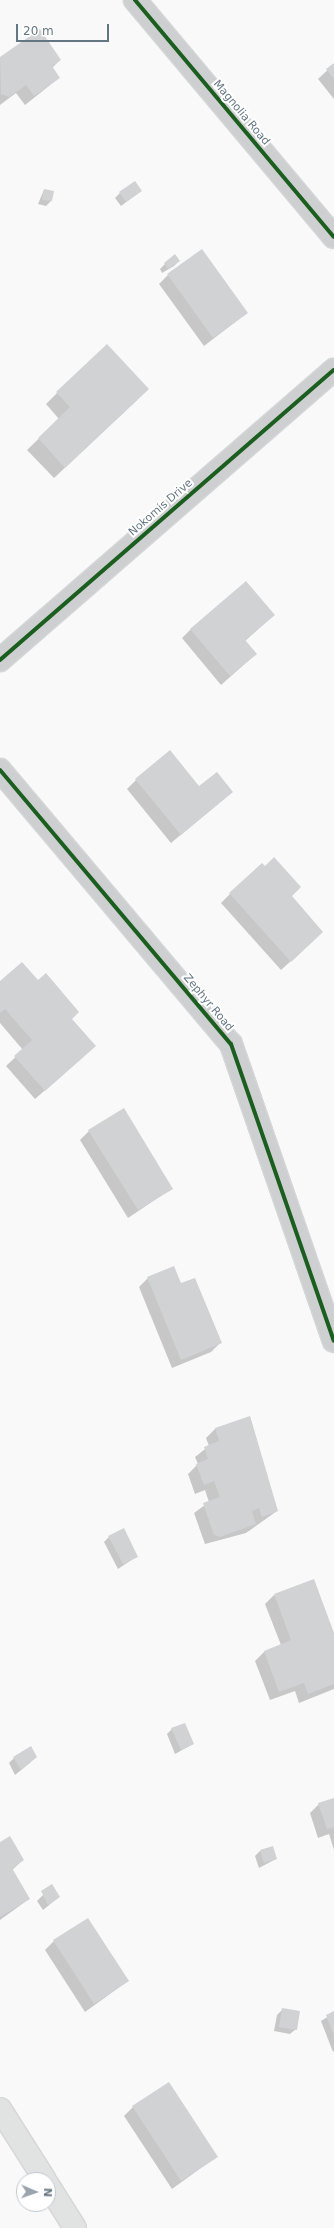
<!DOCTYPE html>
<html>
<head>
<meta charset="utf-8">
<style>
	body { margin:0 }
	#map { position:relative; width:334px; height:2228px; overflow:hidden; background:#f9f9f9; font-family:"DejaVu Sans",sans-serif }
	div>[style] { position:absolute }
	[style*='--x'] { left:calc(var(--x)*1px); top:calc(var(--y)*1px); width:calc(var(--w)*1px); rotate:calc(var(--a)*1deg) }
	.shadow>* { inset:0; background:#0003 }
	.building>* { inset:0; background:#d0d2d3 }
	.roads { filter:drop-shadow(1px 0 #d5d6d7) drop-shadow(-1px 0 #d5d6d7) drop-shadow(0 1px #d5d6d7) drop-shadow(0 -1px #d5d6d7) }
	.street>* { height:22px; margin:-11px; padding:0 11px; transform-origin:11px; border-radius:11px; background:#cecfd0 }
	.secondary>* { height:22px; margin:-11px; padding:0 11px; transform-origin:11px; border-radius:11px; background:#e1e2e2 }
	.cycleway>* { height:4px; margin:-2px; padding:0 2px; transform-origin:2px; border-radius:2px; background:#1b5e20 }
	span { translate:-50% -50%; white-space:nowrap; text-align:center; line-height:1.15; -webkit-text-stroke:4px #fff; paint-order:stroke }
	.street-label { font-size:11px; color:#657683 }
	.north { position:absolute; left:16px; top:2172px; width:40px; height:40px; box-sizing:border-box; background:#fff; border:1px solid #c1c8cd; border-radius:50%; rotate:92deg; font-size:11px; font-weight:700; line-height:16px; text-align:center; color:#657683 }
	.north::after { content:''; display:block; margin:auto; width:14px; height:18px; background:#99a4ac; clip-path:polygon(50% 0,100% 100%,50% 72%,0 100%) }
	.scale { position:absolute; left:16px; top:24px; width:93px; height:18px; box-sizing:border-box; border:2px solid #657683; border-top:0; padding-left:5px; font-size:12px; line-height:14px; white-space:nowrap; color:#657683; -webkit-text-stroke:3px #fff; paint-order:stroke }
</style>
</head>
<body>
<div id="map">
	<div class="shadow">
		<i style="clip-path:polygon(40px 30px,60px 60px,52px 68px,59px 78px,25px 105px,16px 93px,0 105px,0 58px)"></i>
		<i style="clip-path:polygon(334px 64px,334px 99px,318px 79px)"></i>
		<i style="clip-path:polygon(44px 190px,51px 201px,46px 206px,38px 204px)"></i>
		<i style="clip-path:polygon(141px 191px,121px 206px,115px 198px,120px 193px)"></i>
		<i style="clip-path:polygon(179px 261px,174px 266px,162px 273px,160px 269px,165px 264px)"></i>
		<i style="clip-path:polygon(168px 275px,247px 313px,204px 346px,159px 284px)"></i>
		<i style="clip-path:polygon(57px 393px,137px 400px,54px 478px,27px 450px,59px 419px,46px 404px)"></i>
		<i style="clip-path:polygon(274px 615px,245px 641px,256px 654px,221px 685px,182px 638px,191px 629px)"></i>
		<i style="clip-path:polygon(136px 780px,198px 788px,232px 792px,171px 843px,127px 789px)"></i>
		<i style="clip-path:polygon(230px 894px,290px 897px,313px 941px,281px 970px,221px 903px)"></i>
		<i style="clip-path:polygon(0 982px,71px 1019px,85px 1055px,35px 1099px,6px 1066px,23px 1050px,0 1023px)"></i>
		<i style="clip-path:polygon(89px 1131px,171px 1189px,128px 1218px,80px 1140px)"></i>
		<i style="clip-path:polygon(148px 1278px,180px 1285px,220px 1343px,211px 1352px,172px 1368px,139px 1287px)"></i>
		<i style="clip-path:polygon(250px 1417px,277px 1511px,246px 1533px,205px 1544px,194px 1513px,209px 1502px,205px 1490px,195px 1494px,188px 1474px,198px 1464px,195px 1457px,209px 1446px,206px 1438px,215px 1429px)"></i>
		<i style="clip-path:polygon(109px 1537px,136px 1557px,118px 1569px,104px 1542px)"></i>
		<i style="clip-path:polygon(274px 1595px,334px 1636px,334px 1689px,299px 1703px,295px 1691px,270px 1700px,255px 1661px,264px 1652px,281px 1645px,265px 1604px)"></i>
		<i style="clip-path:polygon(172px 1729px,193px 1744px,175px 1754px,167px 1734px)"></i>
		<i style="clip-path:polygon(14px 1758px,31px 1762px,15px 1775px,9px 1763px)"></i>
		<i style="clip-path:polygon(334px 1799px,334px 1850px,329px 1834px,318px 1838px,310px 1813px,319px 1804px)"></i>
		<i style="clip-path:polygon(0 1843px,23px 1860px,12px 1870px,29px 1899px,0 1920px)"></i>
		<i style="clip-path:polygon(260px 1851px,276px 1859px,259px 1868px,255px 1856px)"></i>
		<i style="clip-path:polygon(52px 1886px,59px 1897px,43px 1910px,37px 1901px)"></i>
		<i style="clip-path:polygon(54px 1941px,128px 1981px,85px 2012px,45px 1950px)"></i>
		<i style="clip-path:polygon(283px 2009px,296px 2029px,290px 2034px,274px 2031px,277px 2015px)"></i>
		<i style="clip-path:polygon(334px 2013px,334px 2051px,333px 2052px,321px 2021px)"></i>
		<i style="clip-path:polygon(133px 2107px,216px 2157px,172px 2189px,124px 2116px)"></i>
	</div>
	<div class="building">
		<i style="clip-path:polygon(40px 29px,61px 60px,52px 66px,60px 78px,34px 96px,26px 85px,9px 97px,1px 94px,0 57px)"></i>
		<i style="clip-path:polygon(334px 63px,334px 79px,326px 69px)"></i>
		<i style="clip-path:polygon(135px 181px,142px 191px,126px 202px,119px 192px)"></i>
		<i style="clip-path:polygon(44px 189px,54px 191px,52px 201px,42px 200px)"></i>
		<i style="clip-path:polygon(202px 249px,248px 313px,213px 338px,167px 274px)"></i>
		<i style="clip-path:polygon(175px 254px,180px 261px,168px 269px,164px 263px)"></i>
		<i style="clip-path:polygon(107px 344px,149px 389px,65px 468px,38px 438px,70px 407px,56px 392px)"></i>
		<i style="clip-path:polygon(246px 581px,275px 615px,245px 640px,257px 654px,230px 676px,190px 629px)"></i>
		<i style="clip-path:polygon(170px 750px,199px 786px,217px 772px,233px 792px,181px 835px,135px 779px)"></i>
		<i style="clip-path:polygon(274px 857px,301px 887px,292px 896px,323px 932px,291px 962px,229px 893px,262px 863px,265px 866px)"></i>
		<i style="clip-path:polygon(22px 962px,38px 980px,46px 973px,79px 1012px,72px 1019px,96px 1046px,45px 1091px,14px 1056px,32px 1040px,5px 1009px,0 1013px,0 981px)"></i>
		<i style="clip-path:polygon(124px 1108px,173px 1189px,138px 1210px,88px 1130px)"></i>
		<i style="clip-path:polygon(174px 1266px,181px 1283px,195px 1278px,222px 1343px,181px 1360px,147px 1277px)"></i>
		<i style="clip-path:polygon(250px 1416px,278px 1511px,262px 1517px,259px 1508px,252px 1511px,256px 1524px,220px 1537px,214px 1535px,203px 1503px,220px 1497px,214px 1481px,204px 1485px,196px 1464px,208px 1459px,204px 1447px,219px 1441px,215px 1428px)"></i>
		<i style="clip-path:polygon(124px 1528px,138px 1557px,123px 1564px,108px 1536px)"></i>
		<i style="clip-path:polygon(314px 1579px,334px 1633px,334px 1684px,308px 1694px,304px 1683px,279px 1692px,264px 1651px,291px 1640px,274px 1594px)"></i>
		<i style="clip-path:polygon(185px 1723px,194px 1744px,181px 1750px,171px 1728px)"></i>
		<i style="clip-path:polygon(31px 1746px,37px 1757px,21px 1770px,13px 1757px)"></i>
		<i style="clip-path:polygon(334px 1798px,334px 1827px,327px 1829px,318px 1803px)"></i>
		<i style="clip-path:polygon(10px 1836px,24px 1860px,12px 1868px,30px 1899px,0 1917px,0 1842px)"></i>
		<i style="clip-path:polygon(273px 1846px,277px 1859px,264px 1863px,260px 1850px)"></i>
		<i style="clip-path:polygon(52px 1884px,60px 1897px,48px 1905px,41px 1891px)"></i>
		<i style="clip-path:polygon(88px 1918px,129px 1981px,94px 2004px,53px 1940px)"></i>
		<i style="clip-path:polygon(282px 2008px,300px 2011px,297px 2030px,279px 2027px)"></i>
		<i style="clip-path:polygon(334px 2011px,334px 2036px,326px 2015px)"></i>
		<i style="clip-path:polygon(169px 2082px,218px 2157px,181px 2181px,132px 2106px)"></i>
	</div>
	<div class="roads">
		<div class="street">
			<i style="--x:135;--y:0;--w:309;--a:50"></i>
			<i style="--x:0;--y:660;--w:442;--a:-41"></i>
			<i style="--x:0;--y:770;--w:358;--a:49.9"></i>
			<i style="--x:231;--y:1044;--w:314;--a:70.9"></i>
		</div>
		<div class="secondary">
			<i style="--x:0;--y:2109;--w:84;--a:57.6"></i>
			<i style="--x:48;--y:2185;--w:51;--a:57.9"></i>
		</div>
	</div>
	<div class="cycleway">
		<i style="--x:135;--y:0;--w:309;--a:50"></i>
		<i style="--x:0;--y:660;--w:442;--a:-41"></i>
		<i style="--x:0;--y:770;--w:358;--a:49.9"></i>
		<i style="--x:231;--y:1044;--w:314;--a:70.9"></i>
	</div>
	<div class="street-label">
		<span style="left:241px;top:113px;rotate:50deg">Magnolia Road</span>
		<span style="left:161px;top:508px;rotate:-41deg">Nokomis Drive</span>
		<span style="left:208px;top:1003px;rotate:50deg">Zephyr Road</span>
	</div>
	<div class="north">N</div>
	<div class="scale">20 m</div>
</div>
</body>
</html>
